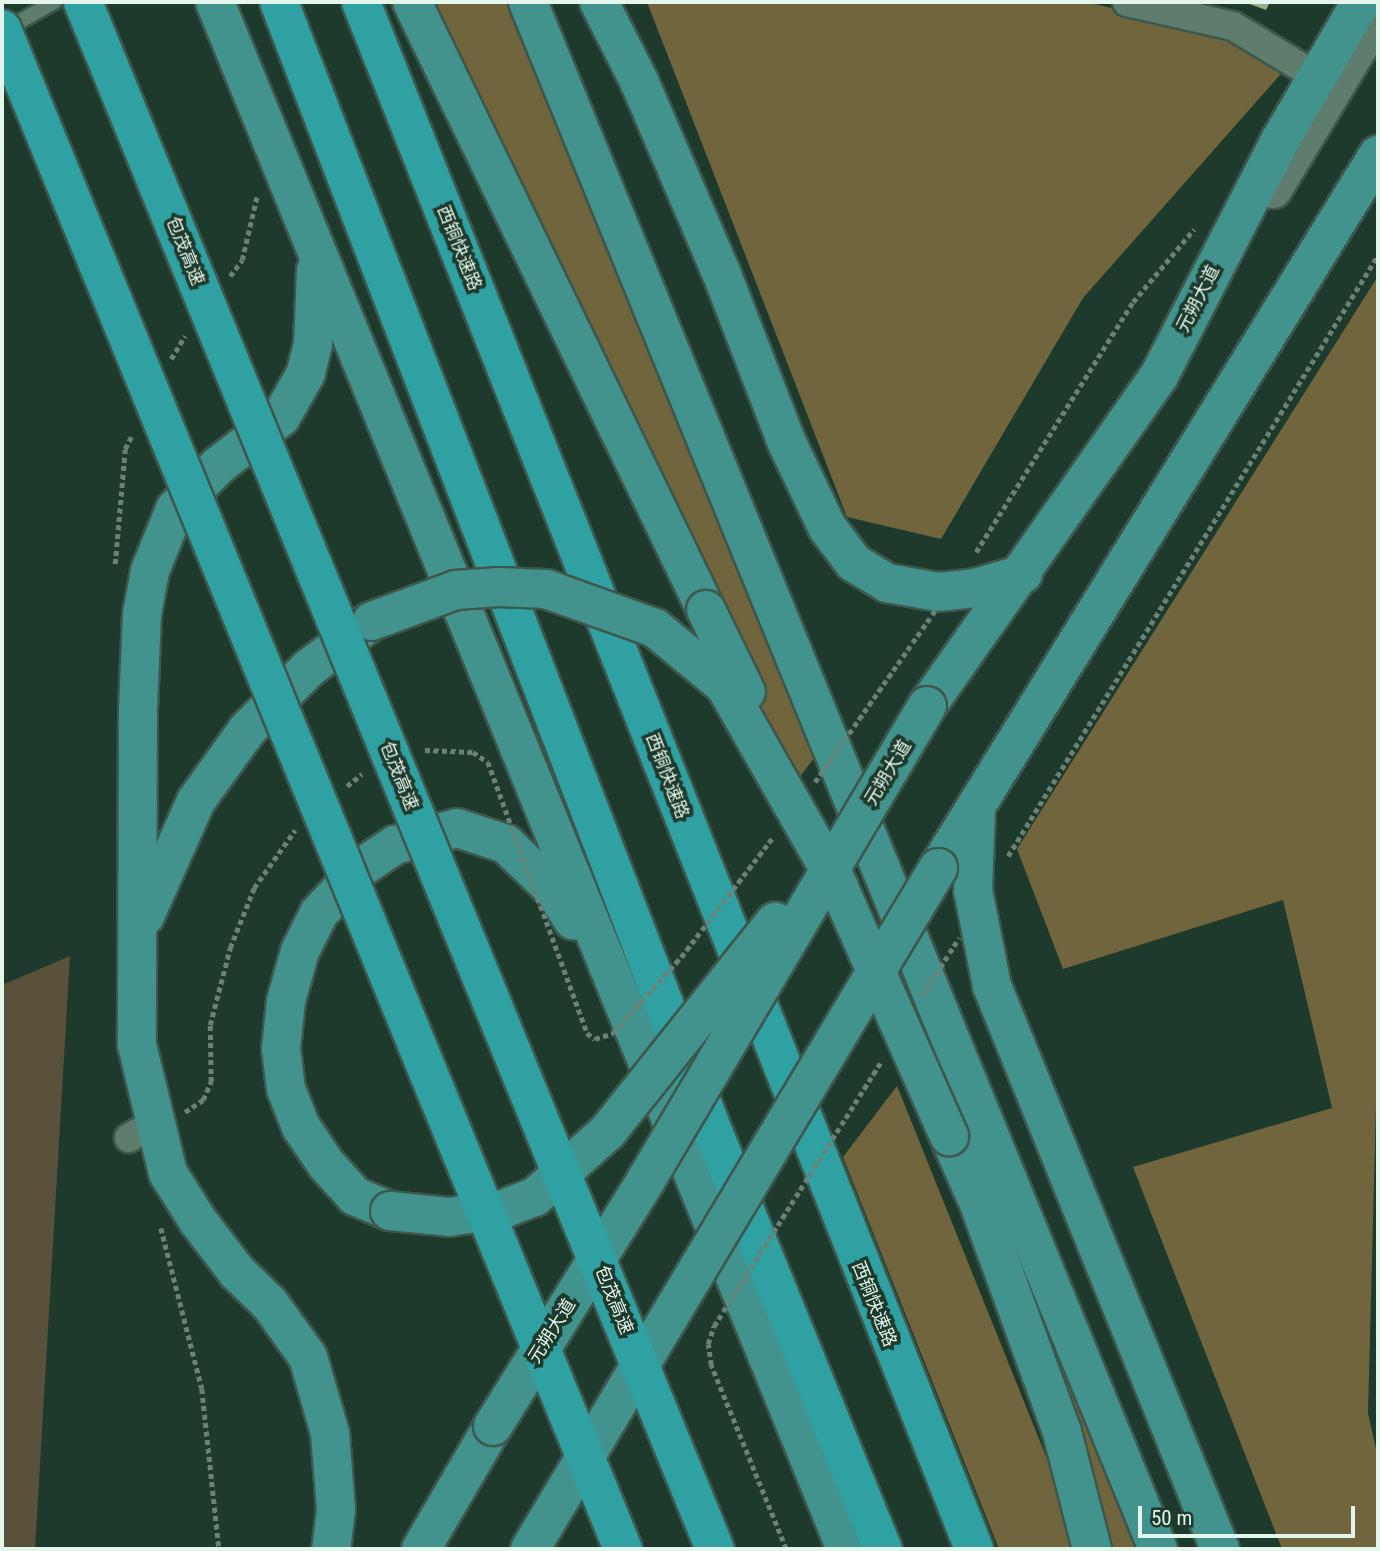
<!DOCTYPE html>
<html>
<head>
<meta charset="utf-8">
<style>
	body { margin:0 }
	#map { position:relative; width:1380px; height:1551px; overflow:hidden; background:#1d3a2c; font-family:"Roboto Condensed","Noto Sans SC",sans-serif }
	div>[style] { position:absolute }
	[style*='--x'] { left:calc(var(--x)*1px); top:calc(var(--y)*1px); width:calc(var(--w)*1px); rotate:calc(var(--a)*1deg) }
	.green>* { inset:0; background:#595139 }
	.forest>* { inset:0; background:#71653d }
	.building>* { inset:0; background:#9aac84 }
	.path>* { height:4.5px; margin-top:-2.25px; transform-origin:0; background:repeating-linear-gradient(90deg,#698275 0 5px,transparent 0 8.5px) }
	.roads { filter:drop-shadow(2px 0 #3e574c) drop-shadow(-2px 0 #3e574c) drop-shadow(0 2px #3e574c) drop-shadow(0 -2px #3e574c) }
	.service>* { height:14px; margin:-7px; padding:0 7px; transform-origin:7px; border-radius:7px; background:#5f7d6d }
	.minor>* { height:28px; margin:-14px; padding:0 14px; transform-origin:14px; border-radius:14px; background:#5f7d6d }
	.secondary>* { height:38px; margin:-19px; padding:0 19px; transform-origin:19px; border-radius:19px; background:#5f7d6d }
	.primary>* { height:38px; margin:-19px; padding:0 19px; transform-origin:19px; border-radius:19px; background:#42938d }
	.motorway>* { height:38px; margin:-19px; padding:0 19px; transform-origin:19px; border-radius:19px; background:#2fa1a2 }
	.path-bridge>* { height:4.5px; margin-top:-2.25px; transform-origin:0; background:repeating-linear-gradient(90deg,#698275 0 5px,transparent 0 8.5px) }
	.bridges { filter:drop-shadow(2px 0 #3e574c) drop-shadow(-2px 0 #3e574c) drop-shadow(0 2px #3e574c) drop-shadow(0 -2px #3e574c) }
	.primary-bridge>* { height:38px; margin:-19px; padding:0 19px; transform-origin:19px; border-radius:19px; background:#42938d }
	.motorway-bridge>* { height:38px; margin:-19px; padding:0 19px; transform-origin:19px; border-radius:19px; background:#2fa1a2 }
	span { translate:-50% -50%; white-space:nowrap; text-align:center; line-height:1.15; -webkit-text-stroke:7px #1d3a2c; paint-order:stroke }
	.street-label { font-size:18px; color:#e4f5eb }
	.frame { position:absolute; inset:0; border:4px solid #e4f5eb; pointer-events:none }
	.scale { position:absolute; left:1138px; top:1506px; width:217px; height:32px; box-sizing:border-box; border:4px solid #e4f5eb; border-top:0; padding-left:9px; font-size:21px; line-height:24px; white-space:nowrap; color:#e4f5eb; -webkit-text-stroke:5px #1d3a2c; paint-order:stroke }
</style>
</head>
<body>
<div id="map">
	<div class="green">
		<i style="clip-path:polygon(70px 956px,35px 1549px,2px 1549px,2px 985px)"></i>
	</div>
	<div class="forest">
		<i style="clip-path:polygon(422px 2px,506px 2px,821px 749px,795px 783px)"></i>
		<i style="clip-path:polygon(647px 2px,1085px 2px,1302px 50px,1083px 298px,941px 539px,847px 517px)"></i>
		<i style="clip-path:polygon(1378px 276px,1378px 1029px,1368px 1413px,1378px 1458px,1378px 1549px,1282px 1549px,1133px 1167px,1332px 1108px,1283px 900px,1063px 969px,1017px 849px)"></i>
		<i style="clip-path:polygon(897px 1086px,1070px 1516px,1076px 1549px,999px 1549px,843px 1157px)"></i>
		<i style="clip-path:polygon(1015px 1212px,1152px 1549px,1097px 1549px,993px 1233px)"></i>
	</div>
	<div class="building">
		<i style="clip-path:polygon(1244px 2px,1270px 2px,1266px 10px)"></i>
	</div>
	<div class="path">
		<i style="--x:230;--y:276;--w:20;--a:-53"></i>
		<i style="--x:242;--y:260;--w:66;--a:-76.8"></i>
		<i style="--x:171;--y:359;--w:27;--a:-59"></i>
		<i style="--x:976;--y:552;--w:295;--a:-57.9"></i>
		<i style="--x:1133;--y:302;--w:95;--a:-50.1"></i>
		<i style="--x:115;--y:564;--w:115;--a:-85"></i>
		<i style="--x:125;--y:449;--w:16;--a:-63"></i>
		<i style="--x:425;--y:750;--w:48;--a:2.4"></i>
		<i style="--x:347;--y:786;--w:19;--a:-39"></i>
		<i style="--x:1008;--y:856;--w:706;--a:-58.38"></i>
		<i style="--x:185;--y:1112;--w:22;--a:-34"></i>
		<i style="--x:203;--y:1100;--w:20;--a:-66"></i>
		<i style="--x:211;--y:1082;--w:57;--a:-91"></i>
		<i style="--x:210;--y:1025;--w:80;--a:-75.4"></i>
		<i style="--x:230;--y:948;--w:65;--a:-68.2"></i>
		<i style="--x:254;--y:888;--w:71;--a:-54.7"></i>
		<i style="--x:161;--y:1228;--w:166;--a:75.7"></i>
		<i style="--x:202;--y:1389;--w:161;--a:83.9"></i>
	</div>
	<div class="roads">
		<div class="service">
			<i style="--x:3;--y:31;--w:59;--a:-29.6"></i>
		</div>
		<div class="minor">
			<i style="--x:1127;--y:2;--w:109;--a:12.8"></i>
			<i style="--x:1233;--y:26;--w:100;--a:31.2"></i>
			<i style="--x:129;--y:1138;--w:12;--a:-31"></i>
		</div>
		<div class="secondary">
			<i style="--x:1273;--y:189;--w:204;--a:-59"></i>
		</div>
		<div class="primary">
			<i style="--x:215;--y:2;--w:1671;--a:67.81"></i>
			<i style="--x:412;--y:2;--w:675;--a:64.19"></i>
			<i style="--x:528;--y:2;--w:1670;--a:67.84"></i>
			<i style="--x:599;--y:2;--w:89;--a:63.1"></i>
			<i style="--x:639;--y:81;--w:208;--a:66.8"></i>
			<i style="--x:721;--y:272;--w:183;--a:68.9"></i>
			<i style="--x:787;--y:443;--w:93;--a:64.5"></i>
			<i style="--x:827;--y:527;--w:45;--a:53.1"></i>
			<i style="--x:854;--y:563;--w:39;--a:31"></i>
			<i style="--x:887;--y:583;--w:52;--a:10"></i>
			<i style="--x:938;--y:592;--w:37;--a:-6"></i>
			<i style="--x:975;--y:588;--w:50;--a:-16.3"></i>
			<i style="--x:316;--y:270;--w:74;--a:92.3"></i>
			<i style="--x:313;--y:344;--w:30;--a:104"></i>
			<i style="--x:306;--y:373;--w:51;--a:119.6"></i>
			<i style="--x:281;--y:417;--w:78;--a:142.3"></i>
			<i style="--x:219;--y:465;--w:62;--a:135"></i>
			<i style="--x:175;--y:509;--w:67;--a:112"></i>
			<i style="--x:150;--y:571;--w:44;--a:100.5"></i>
			<i style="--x:142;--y:614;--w:94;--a:92.4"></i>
			<i style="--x:138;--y:708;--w:337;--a:90.2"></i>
			<i style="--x:137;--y:1045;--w:132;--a:76.4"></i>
			<i style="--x:168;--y:1173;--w:57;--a:58"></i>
			<i style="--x:198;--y:1221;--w:64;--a:52.6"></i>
			<i style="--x:237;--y:1272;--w:46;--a:44.1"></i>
			<i style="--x:270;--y:1304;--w:65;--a:54.4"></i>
			<i style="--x:308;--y:1357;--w:79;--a:73.9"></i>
			<i style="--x:330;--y:1433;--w:77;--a:85.5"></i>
			<i style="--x:336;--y:1510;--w:39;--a:97"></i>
			<i style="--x:927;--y:706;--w:403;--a:-54.9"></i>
			<i style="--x:1159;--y:376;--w:261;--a:-62.8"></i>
			<i style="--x:1278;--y:144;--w:164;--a:-59.7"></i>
			<i style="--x:976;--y:812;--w:78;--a:92.2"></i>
			<i style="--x:973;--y:890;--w:98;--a:78.8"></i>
			<i style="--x:992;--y:986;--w:607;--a:67.95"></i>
			<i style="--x:938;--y:868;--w:838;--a:-58.32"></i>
			<i style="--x:145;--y:916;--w:126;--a:-66.1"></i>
			<i style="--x:196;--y:801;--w:87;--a:-54.3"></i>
			<i style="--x:247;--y:730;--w:88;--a:-45"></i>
			<i style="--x:309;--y:668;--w:76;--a:-37"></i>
			<i style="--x:949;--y:1136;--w:74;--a:66.2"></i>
			<i style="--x:979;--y:1204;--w:243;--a:70"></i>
			<i style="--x:1062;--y:1432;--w:121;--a:75.6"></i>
			<i style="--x:390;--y:1211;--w:38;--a:-157"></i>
			<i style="--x:355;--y:1196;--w:43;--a:-132.2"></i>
			<i style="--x:326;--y:1164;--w:45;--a:-124"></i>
			<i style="--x:301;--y:1127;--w:41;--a:-111.5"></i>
			<i style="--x:286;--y:1089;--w:40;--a:-97.1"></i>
			<i style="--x:281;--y:1049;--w:48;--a:-84.1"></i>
			<i style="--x:286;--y:1001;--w:52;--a:-74.4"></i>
			<i style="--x:300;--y:951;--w:42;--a:-63.4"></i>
			<i style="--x:319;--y:913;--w:63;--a:-46.9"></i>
			<i style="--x:362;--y:867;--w:40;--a:-34"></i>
			<i style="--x:395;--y:845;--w:64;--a:-15.3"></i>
			<i style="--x:457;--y:828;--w:52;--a:18.1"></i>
			<i style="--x:506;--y:844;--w:66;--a:43.8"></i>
			<i style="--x:554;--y:890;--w:36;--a:58"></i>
			<i style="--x:421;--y:1549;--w:143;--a:-59.7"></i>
		</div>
		<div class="motorway">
			<i style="--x:279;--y:2;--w:1215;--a:68.97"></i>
			<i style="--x:715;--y:1136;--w:446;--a:67.9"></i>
			<i style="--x:361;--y:2;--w:1664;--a:68.38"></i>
		</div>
	</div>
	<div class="path-bridge">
		<i style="--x:473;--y:752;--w:18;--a:34"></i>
		<i style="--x:488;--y:762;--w:289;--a:69.9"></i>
		<i style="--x:587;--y:1033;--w:10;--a:37"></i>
		<i style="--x:595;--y:1039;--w:19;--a:-18"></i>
		<i style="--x:613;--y:1033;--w:102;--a:-48.2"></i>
		<i style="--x:681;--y:957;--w:153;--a:-52.5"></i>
		<i style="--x:815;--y:782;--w:213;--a:-55"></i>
		<i style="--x:922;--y:996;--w:69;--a:-57.5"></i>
		<i style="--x:786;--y:1549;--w:199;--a:-112.2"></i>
		<i style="--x:711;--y:1365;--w:21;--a:-98"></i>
		<i style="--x:708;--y:1344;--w:19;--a:-72"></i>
		<i style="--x:714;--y:1326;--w:311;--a:-57.7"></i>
	</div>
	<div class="bridges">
		<div class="primary-bridge">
			<i style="--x:706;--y:610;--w:91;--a:64"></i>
			<i style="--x:372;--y:621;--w:90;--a:-20.3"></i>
			<i style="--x:456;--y:590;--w:43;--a:-4"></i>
			<i style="--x:499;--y:587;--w:47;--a:2.4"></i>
			<i style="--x:546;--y:589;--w:116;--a:19.7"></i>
			<i style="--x:655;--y:628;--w:91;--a:39.6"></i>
			<i style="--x:725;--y:686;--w:231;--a:60.4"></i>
			<i style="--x:828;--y:863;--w:299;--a:66.1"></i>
			<i style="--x:390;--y:1211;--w:59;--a:5.8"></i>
			<i style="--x:449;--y:1217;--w:55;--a:-8.4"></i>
			<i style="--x:503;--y:1209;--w:34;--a:-21"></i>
			<i style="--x:535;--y:1197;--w:98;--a:-42.1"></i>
			<i style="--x:608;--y:1131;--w:268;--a:-51.4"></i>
			<i style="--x:493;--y:1426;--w:290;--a:-58.1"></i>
			<i style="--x:646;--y:1180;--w:551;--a:-59.34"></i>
			<i style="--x:530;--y:1549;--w:794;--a:-59.07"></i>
		</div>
		<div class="motorway-bridge">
			<i style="--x:83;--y:2;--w:1671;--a:67.78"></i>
			<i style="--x:2;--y:29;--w:1642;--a:67.78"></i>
		</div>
	</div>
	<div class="street-label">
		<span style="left:459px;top:248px;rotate:68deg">西铜快速路</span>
		<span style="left:185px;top:251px;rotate:68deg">包茂高速</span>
		<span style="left:1198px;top:299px;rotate:-63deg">元朔大道</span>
		<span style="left:888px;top:773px;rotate:-59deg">元朔大道</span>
		<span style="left:399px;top:776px;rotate:68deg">包茂高速</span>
		<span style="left:667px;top:776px;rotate:69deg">西铜快速路</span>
		<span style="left:614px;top:1300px;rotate:68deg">包茂高速</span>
		<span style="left:874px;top:1304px;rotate:68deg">西铜快速路</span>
		<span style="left:552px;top:1331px;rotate:-58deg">元朔大道</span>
	</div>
	<div class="frame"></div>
	<div class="scale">50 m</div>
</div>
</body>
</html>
